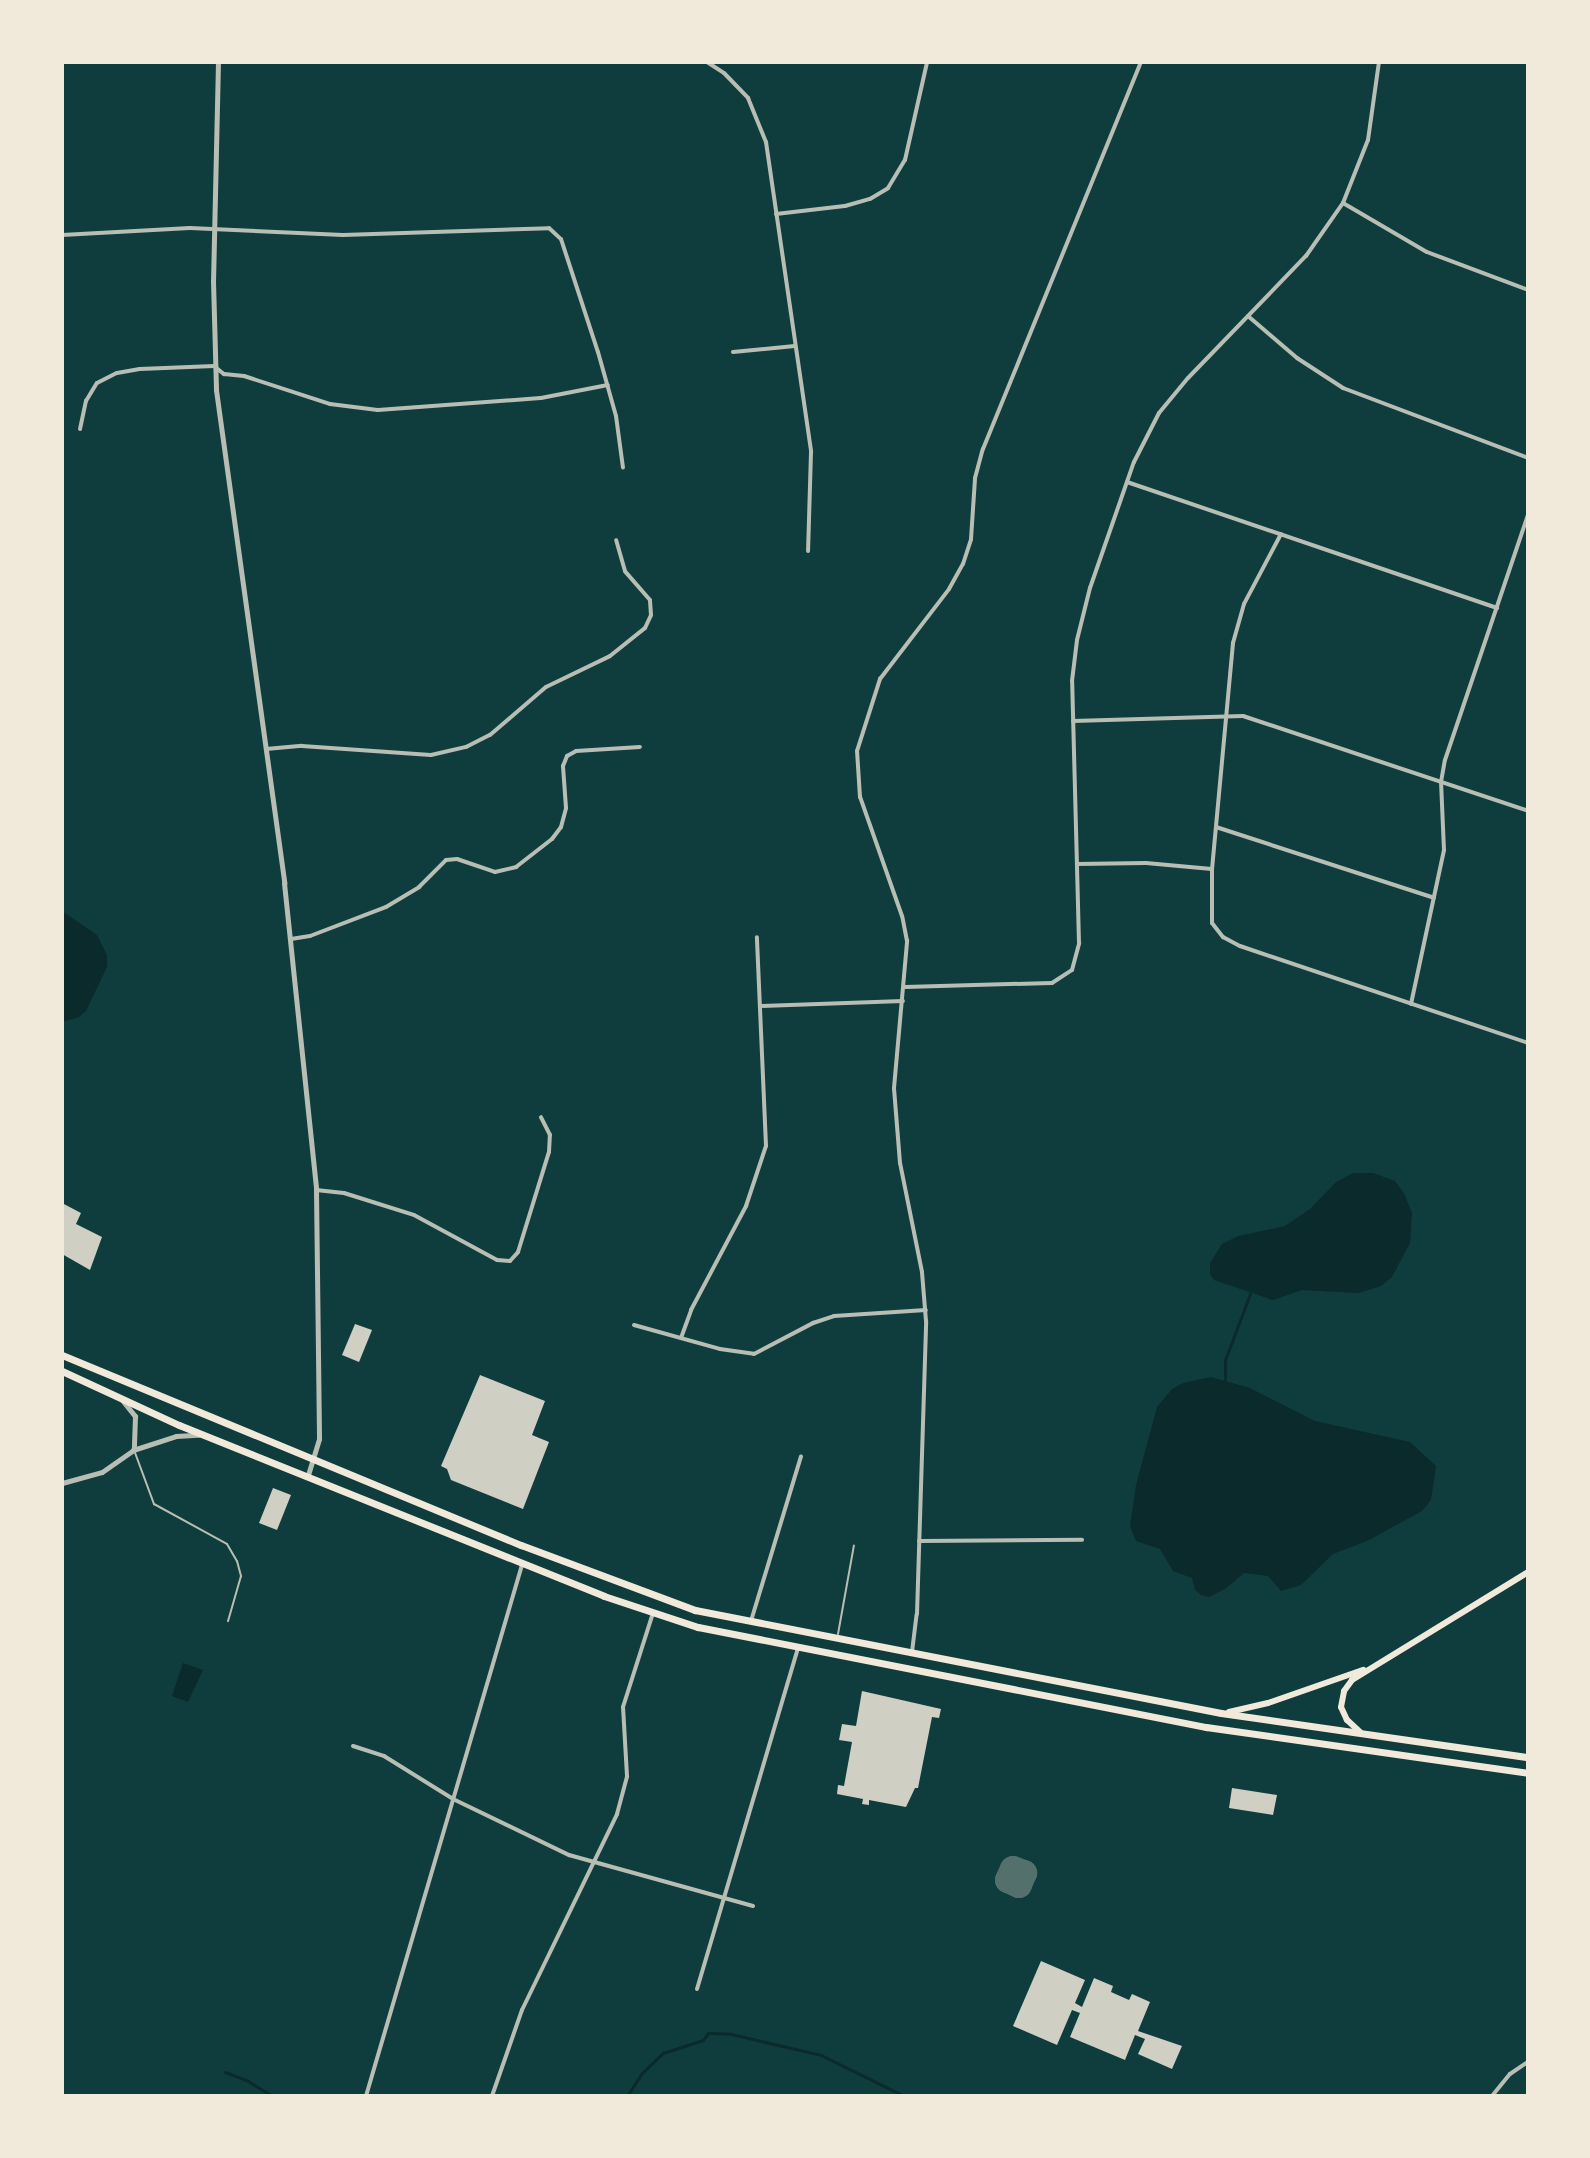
<!DOCTYPE html>
<html>
<head>
<meta charset="utf-8">
<style>
	body { margin:0 }
	#map { position:relative; width:1590px; height:2158px; overflow:hidden; background:#0f3d3e; font-family:"Varela Round",sans-serif }
	div>[style] { position:absolute }
	[style*='--x'] { left:calc(var(--x)*1px); top:calc(var(--y)*1px); width:calc(var(--w)*1px); rotate:calc(var(--a)*1deg) }
	.water>* { inset:0; background:#0a2a2b }
	.stream>* { height:3px; margin:-1.5px; padding:0 1.5px; transform-origin:1.5px; border-radius:1.5px; background:#0a2a2b }
	.taxiway>* { height:26px; margin:-13px; padding:0 13px; transform-origin:13px; border-radius:13px; background:#53706d }
	.building>* { inset:0; background:#cfcfc3 }
	.service>* { height:2px; margin:-1px; padding:0 1px; transform-origin:1px; border-radius:1px; background:#b8beb3 }
	.minor>* { height:4px; margin:-2px; padding:0 2px; transform-origin:2px; border-radius:2px; background:#b8beb3 }
	.tertiary>* { height:5px; margin:-2.5px; padding:0 2.5px; transform-origin:2.5px; border-radius:2.5px; background:#b8beb3 }
	.secondary>* { height:6px; margin:-3px; padding:0 3px; transform-origin:3px; border-radius:3px; background:#f1e9da }
	.trunk>* { height:7px; margin:-3.5px; padding:0 3.5px; transform-origin:3.5px; border-radius:3.5px; background:#f1e9da }
	span { translate:-50% -50%; white-space:nowrap; text-align:center; line-height:1.15; -webkit-text-stroke:8px #f1e9da; paint-order:stroke }
	.frame { position:absolute; inset:0; border:64px solid #f1e9da; pointer-events:none }
</style>
</head>
<body>
<div id="map">
	<div class="water">
		<i style="clip-path:polygon(62px 911px,97px 935px,107px 955px,107px 967px,86px 1011px,79px 1017px,62px 1022px)"></i>
		<i style="clip-path:polygon(1353px 1173px,1373px 1173px,1395px 1181px,1404px 1193px,1412px 1213px,1410px 1243px,1392px 1277px,1381px 1286px,1359px 1293px,1302px 1290px,1273px 1300px,1214px 1280px,1210px 1274px,1210px 1263px,1222px 1244px,1238px 1236px,1285px 1226px,1310px 1209px,1336px 1182px)"></i>
		<i style="clip-path:polygon(1211px 1377px,1250px 1388px,1315px 1421px,1410px 1442px,1436px 1466px,1431px 1500px,1422px 1511px,1367px 1541px,1333px 1554px,1301px 1585px,1281px 1591px,1268px 1576px,1244px 1573px,1225px 1589px,1209px 1597px,1201px 1595px,1195px 1590px,1192px 1578px,1173px 1571px,1160px 1549px,1136px 1541px,1130px 1526px,1136px 1485px,1157px 1407px,1172px 1389px,1183px 1383px)"></i>
		<i style="clip-path:polygon(183px 1663px,203px 1670px,188px 1702px,172px 1696px)"></i>
	</div>
	<div class="stream">
		<i style="--x:1225;--y:1379;--w:19;--a:-90"></i>
		<i style="--x:1225;--y:1360;--w:71;--a:-69.3"></i>
		<i style="--x:225;--y:2072;--w:25;--a:21"></i>
		<i style="--x:248;--y:2081;--w:28;--a:32"></i>
		<i style="--x:627;--y:2096;--w:27;--a:-57"></i>
		<i style="--x:642;--y:2073;--w:29;--a:-44"></i>
		<i style="--x:663;--y:2053;--w:42;--a:-18"></i>
		<i style="--x:703;--y:2040;--w:9;--a:-54"></i>
		<i style="--x:708;--y:2033;--w:23;--a:2"></i>
		<i style="--x:731;--y:2034;--w:92;--a:13.1"></i>
		<i style="--x:821;--y:2055;--w:93;--a:26.3"></i>
	</div>
	<div class="taxiway">
		<i style="--x:1013;--y:1869;--w:12;--a:20"></i>
		<i style="--x:1024;--y:1873;--w:13;--a:113"></i>
		<i style="--x:1019;--y:1885;--w:12;--a:-156"></i>
		<i style="--x:1008;--y:1880;--w:12;--a:-66"></i>
	</div>
	<div class="building">
		<i style="clip-path:polygon(62px 1203px,81px 1213px,76px 1224px,102px 1237px,90px 1270px,62px 1254px)"></i>
		<i style="clip-path:polygon(355px 1324px,372px 1330px,359px 1362px,342px 1355px)"></i>
		<i style="clip-path:polygon(480px 1375px,545px 1401px,532px 1435px,549px 1442px,523px 1509px,451px 1480px,447px 1469px,441px 1466px)"></i>
		<i style="clip-path:polygon(273px 1488px,291px 1495px,277px 1530px,259px 1523px)"></i>
		<i style="clip-path:polygon(862px 1691px,941px 1709px,939px 1718px,932px 1717px,918px 1788px,915px 1788px,906px 1807px,869px 1800px,869px 1805px,862px 1804px,863px 1799px,837px 1794px,838px 1785px,844px 1786px,852px 1742px,839px 1740px,842px 1724px,856px 1726px)"></i>
		<i style="clip-path:polygon(1232px 1788px,1277px 1795px,1273px 1815px,1229px 1808px)"></i>
		<i style="clip-path:polygon(1041px 1961px,1085px 1980px,1075px 2003px,1082px 2007px,1094px 1978px,1113px 1986px,1111px 1992px,1129px 2000px,1132px 1994px,1150px 2002px,1138px 2031px,1182px 2046px,1172px 2069px,1138px 2054px,1145px 2039px,1135px 2035px,1125px 2060px,1070px 2037px,1080px 2013px,1072px 2010px,1057px 2045px,1013px 2026px)"></i>
	</div>
	<div class="service">
		<i style="--x:134;--y:1450;--w:58;--a:69.7"></i>
		<i style="--x:154;--y:1504;--w:83;--a:28.7"></i>
		<i style="--x:227;--y:1544;--w:20;--a:60"></i>
		<i style="--x:237;--y:1561;--w:16;--a:75"></i>
		<i style="--x:241;--y:1576;--w:47;--a:106.1"></i>
		<i style="--x:838;--y:1634;--w:90;--a:-79.8"></i>
	</div>
	<div class="minor">
		<i style="--x:707;--y:62;--w:20;--a:33"></i>
		<i style="--x:724;--y:73;--w:35;--a:46"></i>
		<i style="--x:748;--y:98;--w:48;--a:67.8"></i>
		<i style="--x:766;--y:142;--w:313;--a:81.7"></i>
		<i style="--x:811;--y:452;--w:99;--a:91.7"></i>
		<i style="--x:1343;--y:203;--w:97;--a:30.3"></i>
		<i style="--x:1427;--y:252;--w:108;--a:20.6"></i>
		<i style="--x:776;--y:214;--w:69;--a:-6.6"></i>
		<i style="--x:845;--y:206;--w:26;--a:-16"></i>
		<i style="--x:870;--y:199;--w:21;--a:-31"></i>
		<i style="--x:888;--y:188;--w:33;--a:-59"></i>
		<i style="--x:905;--y:160;--w:100;--a:-77.3"></i>
		<i style="--x:62;--y:235;--w:128;--a:-3.1"></i>
		<i style="--x:190;--y:228;--w:153;--a:2.6"></i>
		<i style="--x:343;--y:235;--w:206;--a:-1.9"></i>
		<i style="--x:549;--y:228;--w:16;--a:43"></i>
		<i style="--x:561;--y:239;--w:119;--a:71.9"></i>
		<i style="--x:598;--y:352;--w:66;--a:74.3"></i>
		<i style="--x:616;--y:416;--w:52;--a:82.3"></i>
		<i style="--x:1248;--y:316;--w:65;--a:40.6"></i>
		<i style="--x:1297;--y:358;--w:55;--a:33.1"></i>
		<i style="--x:1343;--y:388;--w:198;--a:20.7"></i>
		<i style="--x:733;--y:352;--w:62;--a:-5.5"></i>
		<i style="--x:80;--y:429;--w:29;--a:-78"></i>
		<i style="--x:86;--y:401;--w:21;--a:-59"></i>
		<i style="--x:97;--y:383;--w:22;--a:-27"></i>
		<i style="--x:117;--y:373;--w:23;--a:-10"></i>
		<i style="--x:140;--y:369;--w:74;--a:-2.3"></i>
		<i style="--x:214;--y:366;--w:13;--a:39"></i>
		<i style="--x:224;--y:374;--w:20;--a:6"></i>
		<i style="--x:244;--y:376;--w:90;--a:18"></i>
		<i style="--x:330;--y:404;--w:48;--a:7.1"></i>
		<i style="--x:378;--y:410;--w:163;--a:-4.2"></i>
		<i style="--x:541;--y:398;--w:68;--a:-11"></i>
		<i style="--x:1127;--y:482;--w:391;--a:18.8"></i>
		<i style="--x:1281;--y:534;--w:79;--a:117.9"></i>
		<i style="--x:1244;--y:604;--w:41;--a:105.8"></i>
		<i style="--x:1233;--y:643;--w:227;--a:95.3"></i>
		<i style="--x:1212;--y:869;--w:54;--a:90"></i>
		<i style="--x:1212;--y:923;--w:18;--a:52"></i>
		<i style="--x:1223;--y:937;--w:19;--a:28"></i>
		<i style="--x:1240;--y:946;--w:304;--a:18.6"></i>
		<i style="--x:1073;--y:721;--w:170;--a:-1.7"></i>
		<i style="--x:1243;--y:716;--w:300;--a:18.4"></i>
		<i style="--x:266;--y:749;--w:36;--a:-5"></i>
		<i style="--x:302;--y:746;--w:129;--a:4"></i>
		<i style="--x:431;--y:755;--w:36;--a:-13"></i>
		<i style="--x:466;--y:747;--w:27;--a:-27"></i>
		<i style="--x:490;--y:735;--w:74;--a:-40.6"></i>
		<i style="--x:546;--y:687;--w:71;--a:-25.8"></i>
		<i style="--x:610;--y:656;--w:45;--a:-38.7"></i>
		<i style="--x:645;--y:628;--w:14;--a:-65"></i>
		<i style="--x:651;--y:615;--w:15;--a:-94"></i>
		<i style="--x:650;--y:600;--w:38;--a:-131"></i>
		<i style="--x:625;--y:571;--w:32;--a:-106"></i>
		<i style="--x:1216;--y:827;--w:229;--a:18"></i>
		<i style="--x:1077;--y:864;--w:69;--a:-0.8"></i>
		<i style="--x:1146;--y:863;--w:66;--a:5.2"></i>
		<i style="--x:291;--y:939;--w:19;--a:-9"></i>
		<i style="--x:310;--y:936;--w:81;--a:-20.9"></i>
		<i style="--x:386;--y:907;--w:39;--a:-31"></i>
		<i style="--x:419;--y:887;--w:38;--a:-45"></i>
		<i style="--x:446;--y:860;--w:11;--a:-5"></i>
		<i style="--x:457;--y:859;--w:40;--a:18.9"></i>
		<i style="--x:495;--y:872;--w:22;--a:-13"></i>
		<i style="--x:516;--y:867;--w:46;--a:-37.9"></i>
		<i style="--x:552;--y:839;--w:15;--a:-53"></i>
		<i style="--x:561;--y:827;--w:20;--a:-75"></i>
		<i style="--x:566;--y:808;--w:42;--a:-94.1"></i>
		<i style="--x:563;--y:766;--w:11;--a:-68"></i>
		<i style="--x:567;--y:756;--w:10;--a:-29"></i>
		<i style="--x:576;--y:751;--w:64;--a:-3.6"></i>
		<i style="--x:905;--y:987;--w:147;--a:-1.6"></i>
		<i style="--x:1052;--y:983;--w:24;--a:-33"></i>
		<i style="--x:1072;--y:970;--w:28;--a:-75"></i>
		<i style="--x:1079;--y:943;--w:262;--a:-91.5"></i>
		<i style="--x:1072;--y:681;--w:41;--a:-83"></i>
		<i style="--x:1077;--y:640;--w:54;--a:-76"></i>
		<i style="--x:1090;--y:588;--w:133;--a:-70.8"></i>
		<i style="--x:1134;--y:462;--w:55;--a:-63"></i>
		<i style="--x:1159;--y:413;--w:45;--a:-50.4"></i>
		<i style="--x:1188;--y:378;--w:170;--a:-46"></i>
		<i style="--x:1306;--y:256;--w:65;--a:-55.1"></i>
		<i style="--x:1343;--y:203;--w:68;--a:-68.4"></i>
		<i style="--x:1368;--y:140;--w:79;--a:-82"></i>
		<i style="--x:1411;--y:1004;--w:157;--a:-77.9"></i>
		<i style="--x:1444;--y:850;--w:68;--a:-92.5"></i>
		<i style="--x:1441;--y:782;--w:22;--a:-80"></i>
		<i style="--x:1445;--y:760;--w:259;--a:-71.3"></i>
		<i style="--x:760;--y:1006;--w:143;--a:-2"></i>
		<i style="--x:316;--y:1190;--w:28;--a:6"></i>
		<i style="--x:344;--y:1193;--w:73;--a:17.4"></i>
		<i style="--x:414;--y:1215;--w:94;--a:28.5"></i>
		<i style="--x:497;--y:1260;--w:13;--a:4"></i>
		<i style="--x:510;--y:1261;--w:12;--a:-48"></i>
		<i style="--x:518;--y:1252;--w:105;--a:-72.8"></i>
		<i style="--x:549;--y:1152;--w:17;--a:-87"></i>
		<i style="--x:550;--y:1135;--w:20;--a:-117"></i>
		<i style="--x:634;--y:1325;--w:89;--a:15.6"></i>
		<i style="--x:720;--y:1349;--w:34;--a:8"></i>
		<i style="--x:754;--y:1354;--w:67;--a:-27.7"></i>
		<i style="--x:813;--y:1323;--w:22;--a:-18"></i>
		<i style="--x:834;--y:1316;--w:92;--a:-3.7"></i>
		<i style="--x:681;--y:1338;--w:30;--a:-70"></i>
		<i style="--x:691;--y:1310;--w:118;--a:-62.1"></i>
		<i style="--x:746;--y:1206;--w:63;--a:-71.6"></i>
		<i style="--x:766;--y:1146;--w:209;--a:-92.5"></i>
		<i style="--x:919;--y:1541;--w:163;--a:-0.4"></i>
		<i style="--x:751;--y:1621;--w:172;--a:-73.1"></i>
		<i style="--x:912;--y:1652;--w:38;--a:-83"></i>
		<i style="--x:917;--y:1614;--w:293;--a:-88.2"></i>
		<i style="--x:926;--y:1321;--w:49;--a:-94.7"></i>
		<i style="--x:922;--y:1272;--w:111;--a:-101.4"></i>
		<i style="--x:900;--y:1163;--w:75;--a:-94.6"></i>
		<i style="--x:894;--y:1088;--w:148;--a:-84.9"></i>
		<i style="--x:907;--y:941;--w:25;--a:-101"></i>
		<i style="--x:902;--y:916;--w:126;--a:-109.4"></i>
		<i style="--x:860;--y:797;--w:46;--a:-93.7"></i>
		<i style="--x:857;--y:751;--w:76;--a:-72.3"></i>
		<i style="--x:880;--y:679;--w:113;--a:-52.5"></i>
		<i style="--x:949;--y:589;--w:29;--a:-61"></i>
		<i style="--x:963;--y:564;--w:26;--a:-72"></i>
		<i style="--x:971;--y:539;--w:61;--a:-86.2"></i>
		<i style="--x:975;--y:478;--w:30;--a:-75"></i>
		<i style="--x:983;--y:449;--w:418;--a:-67.8"></i>
		<i style="--x:353;--y:1746;--w:33;--a:18"></i>
		<i style="--x:384;--y:1756;--w:81;--a:31.9"></i>
		<i style="--x:453;--y:1799;--w:129;--a:25.8"></i>
		<i style="--x:569;--y:1855;--w:191;--a:15.5"></i>
		<i style="--x:697;--y:1989;--w:356;--a:-73.5"></i>
		<i style="--x:366;--y:2096;--w:553;--a:-73.63"></i>
		<i style="--x:492;--y:2096;--w:91;--a:-70.8"></i>
		<i style="--x:522;--y:2010;--w:218;--a:-64.1"></i>
		<i style="--x:617;--y:1814;--w:39;--a:-75"></i>
		<i style="--x:627;--y:1776;--w:69;--a:-93.3"></i>
		<i style="--x:623;--y:1707;--w:99;--a:-72.3"></i>
		<i style="--x:1492;--y:2096;--w:28;--a:-51"></i>
		<i style="--x:1510;--y:2074;--w:22;--a:-34"></i>
	</div>
	<div class="tertiary">
		<i style="--x:218;--y:62;--w:219;--a:91.3"></i>
		<i style="--x:213;--y:281;--w:109;--a:88.4"></i>
		<i style="--x:216;--y:390;--w:498;--a:82.1"></i>
		<i style="--x:284;--y:883;--w:309;--a:84"></i>
		<i style="--x:316;--y:1190;--w:249;--a:89.3"></i>
		<i style="--x:319;--y:1439;--w:38;--a:107"></i>
		<i style="--x:122;--y:1400;--w:21;--a:51"></i>
		<i style="--x:135;--y:1416;--w:33;--a:92"></i>
		<i style="--x:62;--y:1483;--w:41;--a:-15.4"></i>
		<i style="--x:102;--y:1472;--w:38;--a:-35"></i>
		<i style="--x:133;--y:1450;--w:45;--a:-18"></i>
		<i style="--x:176;--y:1436;--w:22;--a:-3"></i>
	</div>
	<div class="secondary">
		<i style="--x:1229;--y:1712;--w:40;--a:-13"></i>
		<i style="--x:1268;--y:1703;--w:101;--a:-19.2"></i>
		<i style="--x:1360;--y:1732;--w:18;--a:-137"></i>
		<i style="--x:1347;--y:1720;--w:14;--a:-115"></i>
		<i style="--x:1341;--y:1707;--w:16;--a:-79"></i>
		<i style="--x:1344;--y:1691;--w:14;--a:-54"></i>
		<i style="--x:1352;--y:1680;--w:206;--a:-31.5"></i>
	</div>
	<div class="trunk">
		<i style="--x:62;--y:1355;--w:497;--a:22.5"></i>
		<i style="--x:521;--y:1545;--w:186;--a:20.5"></i>
		<i style="--x:695;--y:1610;--w:536;--a:11.08"></i>
		<i style="--x:1221;--y:1713;--w:310;--a:8.2"></i>
		<i style="--x:62;--y:1371;--w:129;--a:24.8"></i>
		<i style="--x:179;--y:1425;--w:458;--a:21.9"></i>
		<i style="--x:604;--y:1596;--w:99;--a:18.3"></i>
		<i style="--x:698;--y:1627;--w:518;--a:11.14"></i>
		<i style="--x:1206;--y:1727;--w:325;--a:8.1"></i>
	</div>
	<div class="frame"></div>
</div>
</body>
</html>
